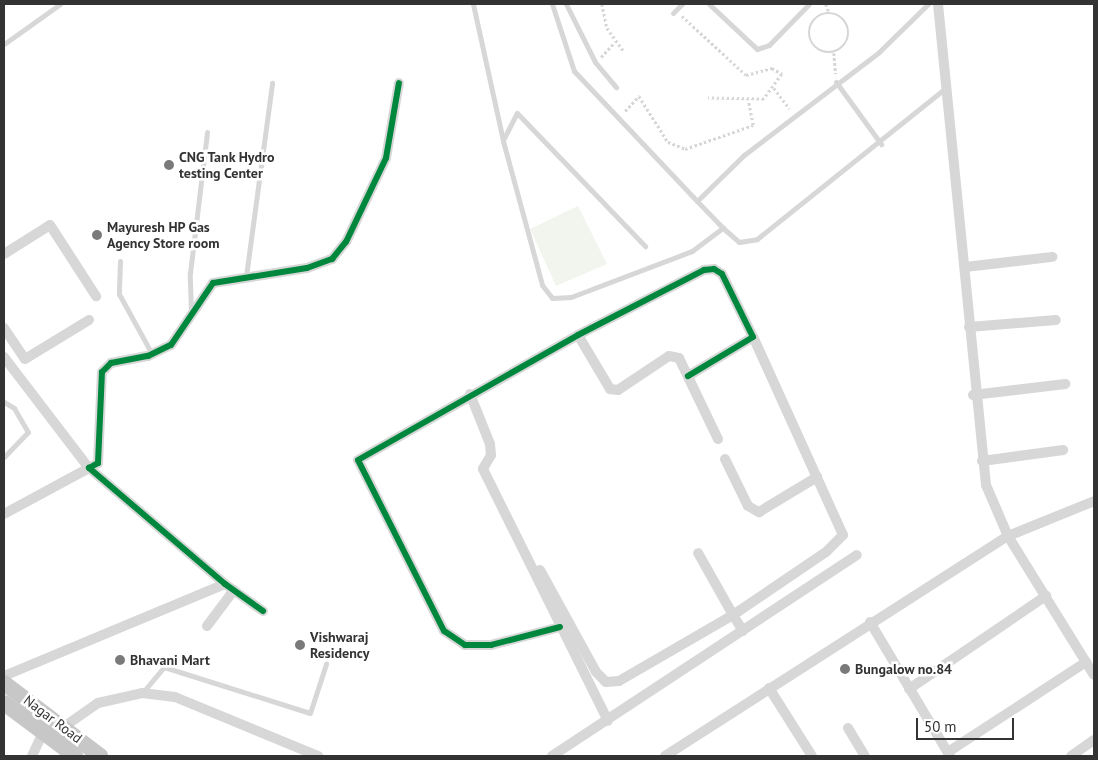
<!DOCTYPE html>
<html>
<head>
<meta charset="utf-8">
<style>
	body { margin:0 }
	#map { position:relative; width:1098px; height:760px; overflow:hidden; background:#fff; font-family:"PT Sans",sans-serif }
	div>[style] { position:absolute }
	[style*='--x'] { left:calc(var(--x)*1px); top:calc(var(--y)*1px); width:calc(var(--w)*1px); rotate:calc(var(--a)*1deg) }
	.green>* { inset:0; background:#f1f5ed }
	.path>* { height:2.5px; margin-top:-1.25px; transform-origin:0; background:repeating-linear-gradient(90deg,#d6d6d6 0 2.5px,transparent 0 5px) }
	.path>.ring { margin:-1.25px; padding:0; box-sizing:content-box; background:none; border:2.5px solid #d6d6d6; border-radius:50% }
	.service>* { height:5px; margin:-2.5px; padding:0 2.5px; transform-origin:2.5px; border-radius:2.5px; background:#d7d7d7 }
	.minor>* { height:10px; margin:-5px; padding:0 5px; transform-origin:5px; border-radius:5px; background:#d7d7d7 }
	.trunk>* { height:16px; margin:-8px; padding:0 8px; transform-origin:8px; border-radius:8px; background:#c7c7c7 }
	.cycleway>* { height:6px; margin:-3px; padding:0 3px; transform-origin:3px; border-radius:3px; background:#00873e }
	.dots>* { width:14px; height:14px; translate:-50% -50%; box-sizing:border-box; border:2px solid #fff; border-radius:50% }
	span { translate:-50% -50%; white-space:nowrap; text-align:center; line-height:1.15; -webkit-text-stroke:5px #fff; paint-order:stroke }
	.poi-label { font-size:14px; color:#333; font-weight:700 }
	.left { translate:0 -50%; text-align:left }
	.street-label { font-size:14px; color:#333 }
	.frame { position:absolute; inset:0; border:5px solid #333; pointer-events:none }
	.scale { position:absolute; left:916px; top:718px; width:98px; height:22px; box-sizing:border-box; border:2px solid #333; border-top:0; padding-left:6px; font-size:15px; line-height:18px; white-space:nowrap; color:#333; -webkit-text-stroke:4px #fff; paint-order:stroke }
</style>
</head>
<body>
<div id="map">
	<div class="green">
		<i style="clip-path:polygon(578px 206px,607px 264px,556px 286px,530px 229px)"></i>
	</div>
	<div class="path">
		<i style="--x:602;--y:4;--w:25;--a:78"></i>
		<i style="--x:607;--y:28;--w:29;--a:54"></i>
		<i style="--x:826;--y:4;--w:9;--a:69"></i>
		<i class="ring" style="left:809px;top:13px;width:37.5px;height:37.5px"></i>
		<i style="--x:682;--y:16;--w:87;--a:42.7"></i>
		<i style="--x:746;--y:75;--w:27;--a:-15"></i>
		<i style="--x:772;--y:68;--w:12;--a:31"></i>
		<i style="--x:782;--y:74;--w:31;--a:126"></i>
		<i style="--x:764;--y:99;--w:56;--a:-179"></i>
		<i style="--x:834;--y:53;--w:21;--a:85"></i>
		<i style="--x:601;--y:57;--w:21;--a:-47"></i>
		<i style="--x:774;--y:88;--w:26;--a:53"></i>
		<i style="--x:625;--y:111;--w:21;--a:-47"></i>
		<i style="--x:639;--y:96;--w:54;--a:57.8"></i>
		<i style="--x:668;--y:142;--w:18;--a:22"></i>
		<i style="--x:685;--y:149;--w:72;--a:-19.4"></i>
		<i style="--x:753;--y:125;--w:25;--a:-101"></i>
	</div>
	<div class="service">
		<i style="--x:473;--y:4;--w:140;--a:77.6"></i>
		<i style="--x:503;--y:141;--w:149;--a:74.8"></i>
		<i style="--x:542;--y:285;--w:16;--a:52"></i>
		<i style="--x:552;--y:298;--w:19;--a:-3"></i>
		<i style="--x:571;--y:297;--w:129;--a:-20.8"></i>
		<i style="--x:692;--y:251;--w:39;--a:-37"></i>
		<i style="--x:723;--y:228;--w:21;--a:41"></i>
		<i style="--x:739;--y:242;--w:18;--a:-9"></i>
		<i style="--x:757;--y:239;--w:240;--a:-38.7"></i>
		<i style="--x:552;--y:4;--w:71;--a:71.8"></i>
		<i style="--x:574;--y:71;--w:179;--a:46.6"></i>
		<i style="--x:566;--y:4;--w:65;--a:63.4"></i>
		<i style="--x:595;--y:62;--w:33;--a:50"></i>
		<i style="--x:709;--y:4;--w:66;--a:43.2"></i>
		<i style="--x:757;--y:49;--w:13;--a:-18"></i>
		<i style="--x:769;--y:45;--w:57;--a:-45.7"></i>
		<i style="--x:673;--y:13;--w:13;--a:-45"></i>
		<i style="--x:4;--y:44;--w:69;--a:-35.5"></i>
		<i style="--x:836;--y:82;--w:77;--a:54"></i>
		<i style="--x:503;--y:140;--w:30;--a:-63"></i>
		<i style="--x:517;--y:113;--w:185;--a:46.1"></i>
		<i style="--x:723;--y:228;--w:37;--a:-134"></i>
		<i style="--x:697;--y:201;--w:66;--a:-44.4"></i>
		<i style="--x:744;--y:155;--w:170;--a:-37.3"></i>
		<i style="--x:879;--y:52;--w:69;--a:-44.4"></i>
		<i style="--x:120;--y:261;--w:33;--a:92"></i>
		<i style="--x:119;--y:294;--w:68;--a:61.2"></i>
		<i style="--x:246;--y:276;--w:195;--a:-82.3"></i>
		<i style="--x:191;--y:311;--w:38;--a:-92"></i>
		<i style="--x:190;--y:273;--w:142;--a:-83.1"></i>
		<i style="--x:4;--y:402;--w:12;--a:31"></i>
		<i style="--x:14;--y:408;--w:28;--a:60"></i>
		<i style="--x:28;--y:432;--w:35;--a:134"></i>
		<i style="--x:143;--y:692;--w:33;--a:-50"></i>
		<i style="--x:164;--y:667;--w:153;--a:17.5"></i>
		<i style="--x:310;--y:713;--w:52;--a:-71.9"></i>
	</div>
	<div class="minor">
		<i style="--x:938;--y:4;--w:483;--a:84.3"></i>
		<i style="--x:986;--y:485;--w:56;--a:66.7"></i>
		<i style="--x:1008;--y:536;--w:163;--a:58.3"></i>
		<i style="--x:4;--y:254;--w:54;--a:-32.2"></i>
		<i style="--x:50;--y:225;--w:85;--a:57.1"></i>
		<i style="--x:965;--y:267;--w:88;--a:-6.6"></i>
		<i style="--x:969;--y:327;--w:87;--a:-4.6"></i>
		<i style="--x:4;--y:328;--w:37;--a:56"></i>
		<i style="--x:25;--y:359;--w:75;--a:-31.4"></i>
		<i style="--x:578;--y:335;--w:63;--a:59.3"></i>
		<i style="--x:610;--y:389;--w:8;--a:7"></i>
		<i style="--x:618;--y:390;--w:61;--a:-33.7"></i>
		<i style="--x:669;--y:356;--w:10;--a:11"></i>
		<i style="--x:679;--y:358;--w:90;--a:64.3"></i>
		<i style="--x:4;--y:357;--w:140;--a:52.6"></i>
		<i style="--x:89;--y:468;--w:97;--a:151.6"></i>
		<i style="--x:470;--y:394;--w:54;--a:68.2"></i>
		<i style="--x:490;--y:444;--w:11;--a:85"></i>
		<i style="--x:491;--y:455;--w:16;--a:120"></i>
		<i style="--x:483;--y:469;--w:281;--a:63.6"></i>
		<i style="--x:973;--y:395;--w:93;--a:-6.8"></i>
		<i style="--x:725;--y:459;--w:52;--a:63.9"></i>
		<i style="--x:748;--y:506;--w:13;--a:29"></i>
		<i style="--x:759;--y:512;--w:68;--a:-31.1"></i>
		<i style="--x:982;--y:461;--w:82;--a:-7.7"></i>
		<i style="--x:540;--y:570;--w:116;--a:61.2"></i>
		<i style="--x:596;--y:672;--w:14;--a:45"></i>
		<i style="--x:606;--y:682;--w:13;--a:-4"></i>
		<i style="--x:619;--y:681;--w:132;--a:-30.1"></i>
		<i style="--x:733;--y:615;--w:71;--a:-119.4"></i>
		<i style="--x:263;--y:611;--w:47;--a:-144.6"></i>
		<i style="--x:225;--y:584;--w:179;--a:-139.5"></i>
		<i style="--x:89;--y:468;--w:10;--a:-29"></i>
		<i style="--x:98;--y:463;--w:91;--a:-87.5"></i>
		<i style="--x:102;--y:372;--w:13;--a:-45"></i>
		<i style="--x:111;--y:363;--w:38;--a:-11"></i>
		<i style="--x:148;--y:356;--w:25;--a:-26"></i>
		<i style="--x:171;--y:345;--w:75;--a:-55.9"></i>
		<i style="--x:213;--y:283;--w:95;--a:-9.1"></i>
		<i style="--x:307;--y:268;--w:27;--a:-20"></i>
		<i style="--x:332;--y:259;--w:22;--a:-51"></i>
		<i style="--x:346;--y:242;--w:93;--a:-64.5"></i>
		<i style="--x:386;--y:158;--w:76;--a:-80.2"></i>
		<i style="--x:870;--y:622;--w:156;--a:59.2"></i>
		<i style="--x:207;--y:626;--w:45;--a:-53.1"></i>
		<i style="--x:560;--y:627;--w:71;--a:165.4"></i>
		<i style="--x:491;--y:645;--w:26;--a:180"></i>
		<i style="--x:465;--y:645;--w:25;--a:-146"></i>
		<i style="--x:444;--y:631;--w:191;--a:-116.7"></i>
		<i style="--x:358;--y:460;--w:253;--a:-29.6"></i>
		<i style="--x:578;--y:335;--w:142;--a:-27.3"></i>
		<i style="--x:704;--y:270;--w:10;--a:-6"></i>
		<i style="--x:714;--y:269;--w:9;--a:32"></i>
		<i style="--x:722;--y:274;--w:70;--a:63.8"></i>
		<i style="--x:753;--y:337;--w:76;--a:149"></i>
		<i style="--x:743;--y:631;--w:19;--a:-122"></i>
		<i style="--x:733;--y:615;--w:112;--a:-34.1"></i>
		<i style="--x:826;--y:552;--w:24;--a:-45"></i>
		<i style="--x:843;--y:535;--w:217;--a:-114.4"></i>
		<i style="--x:4;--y:676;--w:239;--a:-22.6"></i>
		<i style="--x:769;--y:688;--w:80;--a:57.7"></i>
		<i style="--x:909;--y:689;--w:166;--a:-34.2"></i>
		<i style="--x:65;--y:726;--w:40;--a:-34.9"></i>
		<i style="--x:98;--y:703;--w:45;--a:-12.8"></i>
		<i style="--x:142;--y:693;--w:33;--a:7"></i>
		<i style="--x:175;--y:697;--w:155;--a:22.4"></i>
		<i style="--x:848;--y:728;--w:33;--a:59"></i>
		<i style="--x:948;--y:752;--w:165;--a:-33.1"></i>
		<i style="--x:32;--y:756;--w:26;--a:-65"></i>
		<i style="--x:552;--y:756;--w:365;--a:-33.4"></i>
		<i style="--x:665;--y:756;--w:407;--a:-32.7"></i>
		<i style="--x:1008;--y:536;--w:93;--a:-22.1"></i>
		<i style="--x:1071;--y:756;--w:28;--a:-35"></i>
	</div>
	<div class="trunk">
		<i style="--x:4;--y:683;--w:121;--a:37.2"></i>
		<i style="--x:4;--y:703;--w:89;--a:36.7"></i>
	</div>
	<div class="cycleway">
		<i style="--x:263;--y:611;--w:47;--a:-144.6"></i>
		<i style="--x:225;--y:584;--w:179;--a:-139.5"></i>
		<i style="--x:89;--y:468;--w:10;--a:-29"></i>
		<i style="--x:98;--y:463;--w:91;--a:-87.5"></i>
		<i style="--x:102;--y:372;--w:13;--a:-45"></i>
		<i style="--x:111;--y:363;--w:38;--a:-11"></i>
		<i style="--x:148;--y:356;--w:25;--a:-26"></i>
		<i style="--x:171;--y:345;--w:75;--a:-55.9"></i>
		<i style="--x:213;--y:283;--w:95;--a:-9.1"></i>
		<i style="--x:307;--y:268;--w:27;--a:-20"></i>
		<i style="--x:332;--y:259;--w:22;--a:-51"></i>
		<i style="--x:346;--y:242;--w:93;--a:-64.5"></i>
		<i style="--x:386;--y:158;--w:76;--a:-80.2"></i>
		<i style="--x:560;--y:627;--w:71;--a:165.4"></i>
		<i style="--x:491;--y:645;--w:26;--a:180"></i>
		<i style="--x:465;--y:645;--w:25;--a:-146"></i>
		<i style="--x:444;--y:631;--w:191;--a:-116.7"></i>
		<i style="--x:358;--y:460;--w:253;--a:-29.6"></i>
		<i style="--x:578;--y:335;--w:142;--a:-27.3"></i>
		<i style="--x:704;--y:270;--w:10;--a:-6"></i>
		<i style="--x:714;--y:269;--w:9;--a:32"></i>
		<i style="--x:722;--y:274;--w:70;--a:63.8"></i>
		<i style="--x:753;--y:337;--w:76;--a:149"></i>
	</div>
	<div class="dots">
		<i style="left:169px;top:165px;background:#7a7a7a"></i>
		<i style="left:97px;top:235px;background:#7a7a7a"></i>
		<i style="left:300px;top:645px;background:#7a7a7a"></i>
		<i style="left:120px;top:660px;background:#7a7a7a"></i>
		<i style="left:845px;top:669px;background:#7a7a7a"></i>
	</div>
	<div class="poi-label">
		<span class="left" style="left:179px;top:165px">CNG Tank Hydro<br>testing Center</span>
		<span class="left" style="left:107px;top:235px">Mayuresh HP Gas<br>Agency Store room</span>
		<span class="left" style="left:310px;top:645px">Vishwaraj<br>Residency</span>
		<span class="left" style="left:130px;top:660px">Bhavani Mart</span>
		<span class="left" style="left:855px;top:669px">Bungalow no.84</span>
	</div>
	<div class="street-label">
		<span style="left:53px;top:719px;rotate:37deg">Nagar Road</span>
	</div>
	<div class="frame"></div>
	<div class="scale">50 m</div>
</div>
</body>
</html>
